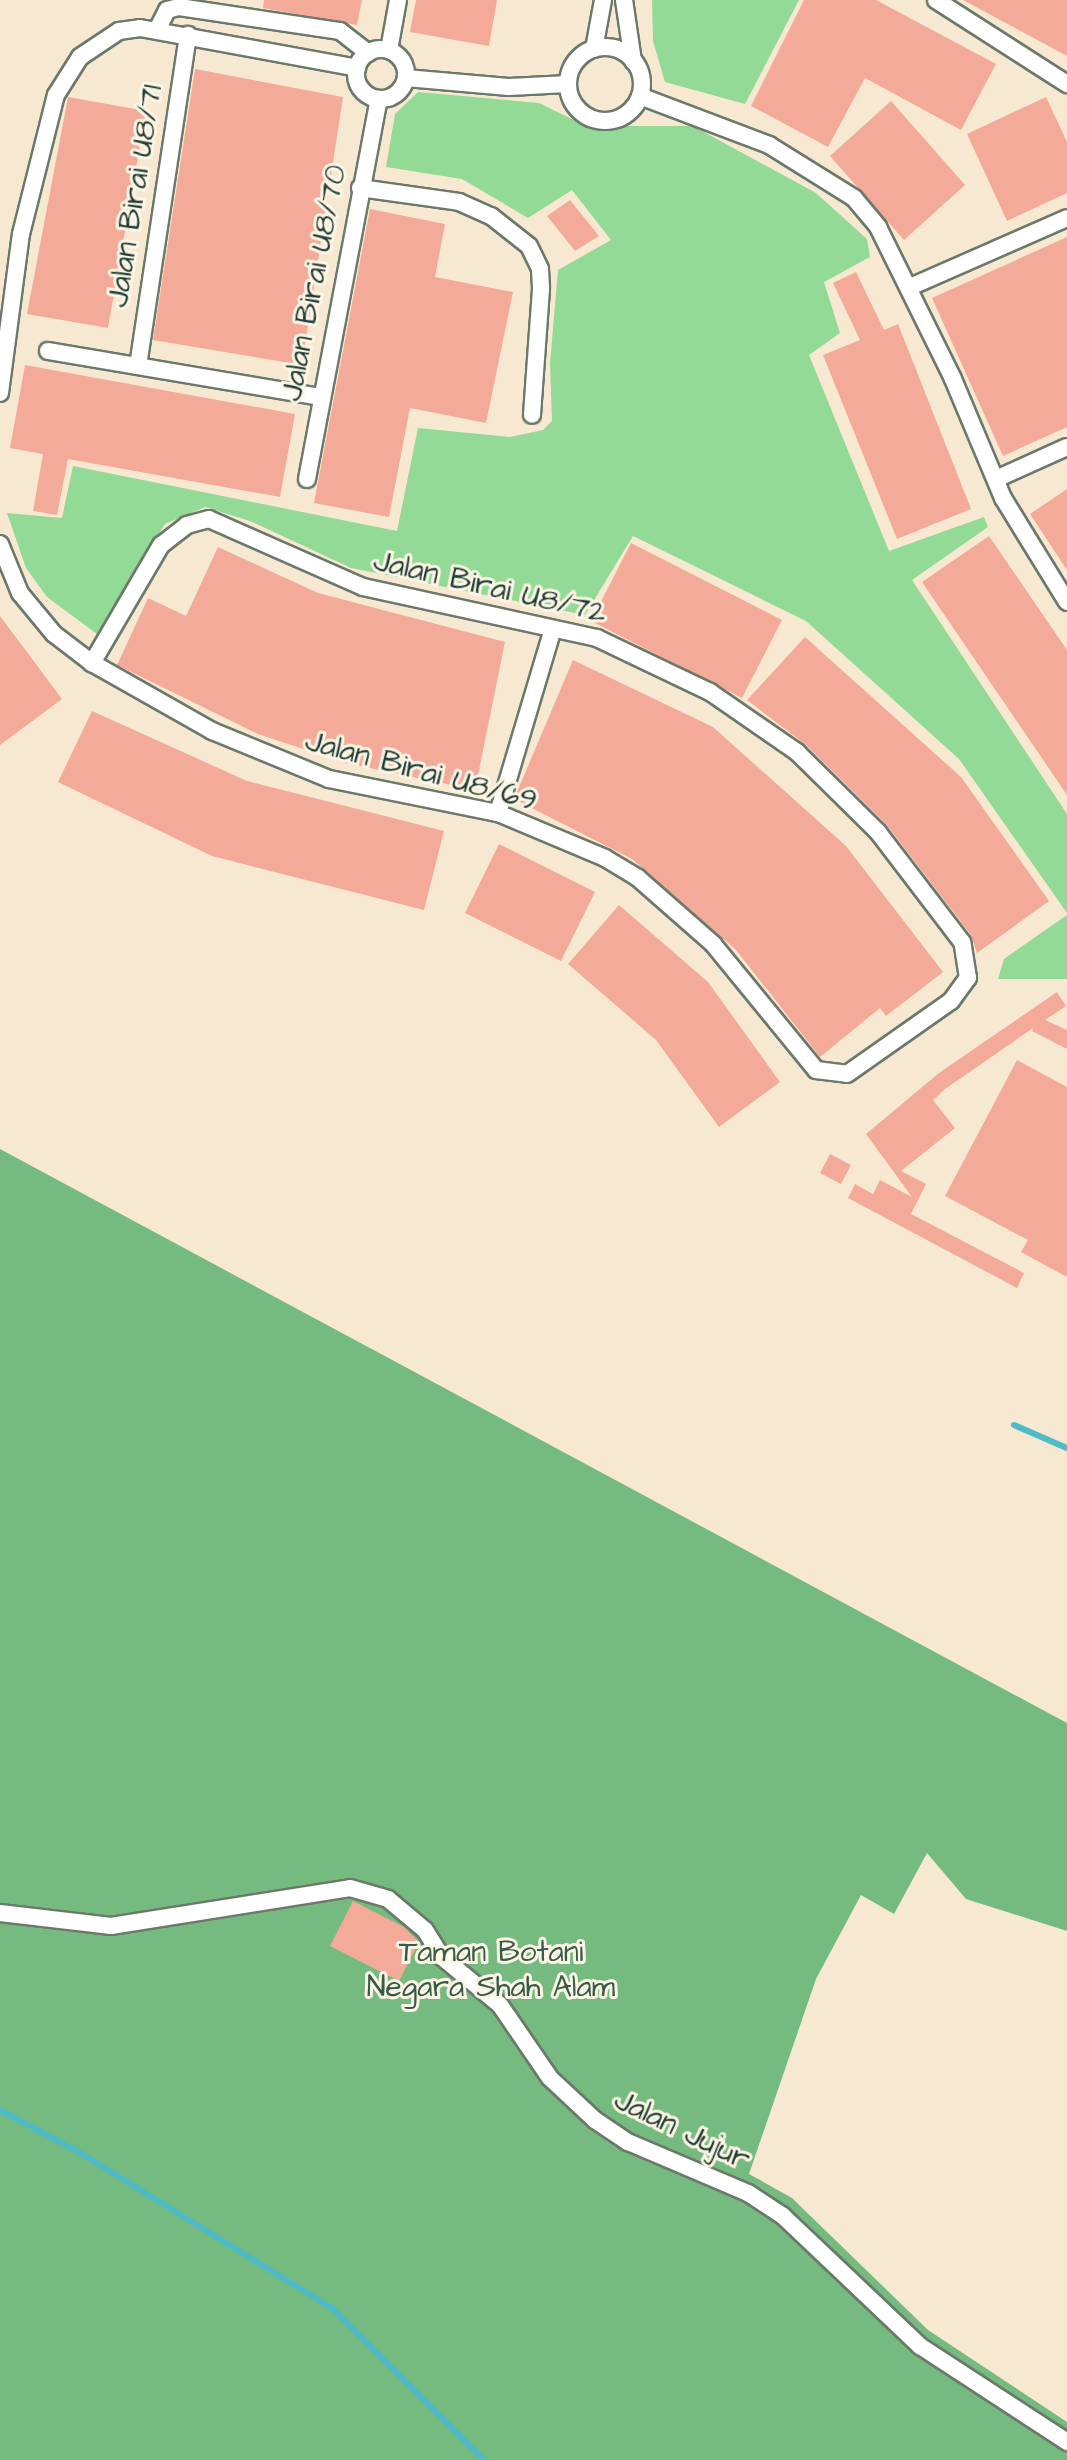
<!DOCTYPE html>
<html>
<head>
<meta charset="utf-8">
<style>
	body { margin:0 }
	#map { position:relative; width:1067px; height:2460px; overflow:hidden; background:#f7e9d1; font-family:"Architects Daughter",sans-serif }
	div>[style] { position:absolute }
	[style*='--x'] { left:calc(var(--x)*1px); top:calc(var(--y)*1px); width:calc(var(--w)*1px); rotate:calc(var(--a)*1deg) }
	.green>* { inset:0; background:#92da95 }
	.forest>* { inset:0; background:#75ba7e }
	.stream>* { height:6px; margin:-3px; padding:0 3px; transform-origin:3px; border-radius:3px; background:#4ebbc7 }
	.building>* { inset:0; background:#f3aa98 }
	.roads { filter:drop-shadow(2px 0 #6b796b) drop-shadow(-2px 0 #6b796b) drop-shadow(0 2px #6b796b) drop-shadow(0 -2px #6b796b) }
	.minor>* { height:16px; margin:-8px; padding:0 8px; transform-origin:8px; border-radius:8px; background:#fff }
	.minor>.ring { margin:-8px; padding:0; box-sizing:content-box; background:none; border:16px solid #fff; border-radius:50% }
	span { translate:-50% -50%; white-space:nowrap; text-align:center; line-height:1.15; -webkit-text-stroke:6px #fcf5e5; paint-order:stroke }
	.street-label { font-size:30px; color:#1f3d34 }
	.park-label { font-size:30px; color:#365c47 }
</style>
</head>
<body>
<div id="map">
	<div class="green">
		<i style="clip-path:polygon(652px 0,799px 0,745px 104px,665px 82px,653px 41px)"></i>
		<i style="clip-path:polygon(418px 92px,539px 103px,586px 126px,693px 126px,816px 193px,867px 239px,870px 257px,824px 282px,840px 333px,809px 355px,889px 551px,984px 517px,988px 527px,912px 580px,1067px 814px,1067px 913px,959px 759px,806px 621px,633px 536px,585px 615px,351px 568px,250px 521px,205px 507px,165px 524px,97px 634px,47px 597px,26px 568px,7px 513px,62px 518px,73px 466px,397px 531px,418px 428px,510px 437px,543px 430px,552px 421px,550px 363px,558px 270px,611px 240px,572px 190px,528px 218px,462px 179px,386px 167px,395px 114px)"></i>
		<i style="clip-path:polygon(1067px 915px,1067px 979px,998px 979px,1004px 959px)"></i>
	</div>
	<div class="forest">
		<i style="clip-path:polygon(0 1149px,1067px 1723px,1067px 1931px,966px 1899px,927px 1853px,894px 1914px,861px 1895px,816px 1979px,749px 2174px,792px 2198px,928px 2330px,1067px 2422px,1067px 2460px,0 2460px)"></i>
	</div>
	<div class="stream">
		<i style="--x:1014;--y:1425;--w:58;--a:23.5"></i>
		<i style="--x:0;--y:2110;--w:89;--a:28"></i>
		<i style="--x:79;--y:2152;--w:297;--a:31.7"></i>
		<i style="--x:332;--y:2308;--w:215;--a:45"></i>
	</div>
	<div class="building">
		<i style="clip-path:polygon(264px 0,362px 0,357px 25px,263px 8px)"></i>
		<i style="clip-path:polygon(416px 0,497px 0,489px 46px,410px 32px)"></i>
		<i style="clip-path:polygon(804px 0,876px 0,996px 64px,961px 130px,865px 78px,828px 147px,751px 106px)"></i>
		<i style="clip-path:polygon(963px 0,1067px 0,1067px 56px)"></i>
		<i style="clip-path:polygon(195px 69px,343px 97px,302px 365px,153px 340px)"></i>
		<i style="clip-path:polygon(68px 97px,146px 111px,108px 328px,27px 314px)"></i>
		<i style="clip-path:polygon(1046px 97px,1067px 142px,1067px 193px,1007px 221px,967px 134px)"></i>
		<i style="clip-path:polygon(891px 101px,965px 185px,904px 240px,830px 156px)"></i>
		<i style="clip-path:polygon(570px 200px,599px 236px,575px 251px,547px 216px)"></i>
		<i style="clip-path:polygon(370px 209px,445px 224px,435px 277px,513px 292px,486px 423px,410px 408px,389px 517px,314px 503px)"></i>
		<i style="clip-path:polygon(1067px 237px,1067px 427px,1003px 456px,932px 298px)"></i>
		<i style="clip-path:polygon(856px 272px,884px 330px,898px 324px,971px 509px,897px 539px,823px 355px,860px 340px,833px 283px)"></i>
		<i style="clip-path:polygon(25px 365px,295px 414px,280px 497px,68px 459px,57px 515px,33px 511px,43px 454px,10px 448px)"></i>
		<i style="clip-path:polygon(1067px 489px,1067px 570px,1030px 514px)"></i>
		<i style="clip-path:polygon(989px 536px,1067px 650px,1067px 795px,922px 582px)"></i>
		<i style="clip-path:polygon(631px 543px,782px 620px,742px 698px,591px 621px)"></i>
		<i style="clip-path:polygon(218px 547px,318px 593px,505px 642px,475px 790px,346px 763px,258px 734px,117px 665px,148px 598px,186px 616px)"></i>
		<i style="clip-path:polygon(0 616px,62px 699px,0 745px)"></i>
		<i style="clip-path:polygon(805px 637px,961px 777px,1049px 901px,977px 953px,971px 935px,886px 824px,805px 744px,747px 700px)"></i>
		<i style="clip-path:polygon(573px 660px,713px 727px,846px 846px,943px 972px,886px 1016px,880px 1008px,820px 1057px,736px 950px,632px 859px,514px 799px)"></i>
		<i style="clip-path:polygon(92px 711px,247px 781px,444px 831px,424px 910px,212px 856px,58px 782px)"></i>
		<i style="clip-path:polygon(499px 844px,595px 892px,561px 961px,465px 913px)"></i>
		<i style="clip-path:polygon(619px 905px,708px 982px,780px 1082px,719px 1127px,656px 1040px,568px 964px)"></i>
		<i style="clip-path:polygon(1057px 992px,1066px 1006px,1045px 1020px,1067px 1030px,1067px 1049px,1032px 1031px,1033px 1028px,945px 1089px,933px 1100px,955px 1128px,901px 1171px,926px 1184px,911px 1214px,1024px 1273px,1017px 1288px,848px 1198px,855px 1184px,873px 1194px,880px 1180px,912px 1197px,866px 1134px,939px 1073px)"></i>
		<i style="clip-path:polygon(1017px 1060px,1067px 1087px,1067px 1277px,1021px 1252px,1028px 1240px,945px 1196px)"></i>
		<i style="clip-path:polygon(830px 1154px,851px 1165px,841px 1184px,820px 1173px)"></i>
		<i style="clip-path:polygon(353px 1901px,404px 1927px,419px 1942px,399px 1981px,330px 1946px)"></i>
	</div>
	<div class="roads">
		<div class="minor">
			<i style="--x:624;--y:0;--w:62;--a:81.6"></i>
			<i style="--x:936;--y:0;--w:156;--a:32.7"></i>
			<i style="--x:157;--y:30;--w:22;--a:-63"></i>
			<i style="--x:167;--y:10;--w:12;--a:-14"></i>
			<i style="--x:179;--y:7;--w:163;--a:8.5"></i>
			<i style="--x:340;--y:31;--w:36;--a:38"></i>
			<i class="ring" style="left:568px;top:47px;width:58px;height:58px"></i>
			<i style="--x:594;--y:49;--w:50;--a:-79.6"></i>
			<i class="ring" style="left:356px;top:49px;width:34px;height:34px"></i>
			<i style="--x:389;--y:50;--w:51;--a:-79.8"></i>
			<i style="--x:406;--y:78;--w:103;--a:5"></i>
			<i style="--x:509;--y:87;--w:59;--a:-2.9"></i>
			<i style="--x:640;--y:96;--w:138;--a:20.8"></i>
			<i style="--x:769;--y:145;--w:100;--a:31.9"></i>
			<i style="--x:854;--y:198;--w:38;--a:50"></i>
			<i style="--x:878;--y:227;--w:169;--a:63.7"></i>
			<i style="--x:953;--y:379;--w:129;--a:67.2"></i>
			<i style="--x:1003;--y:498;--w:122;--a:58.4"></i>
			<i style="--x:360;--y:188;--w:100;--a:8"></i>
			<i style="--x:459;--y:202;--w:35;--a:24"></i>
			<i style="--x:491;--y:216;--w:48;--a:38.3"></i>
			<i style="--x:529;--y:246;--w:25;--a:64"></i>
			<i style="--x:540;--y:269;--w:20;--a:87"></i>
			<i style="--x:541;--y:289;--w:126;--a:94.1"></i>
			<i style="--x:910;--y:287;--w:171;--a:-23.7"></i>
			<i style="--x:48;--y:351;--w:275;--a:9.6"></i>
			<i style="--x:138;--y:366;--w:335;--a:-81.4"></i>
			<i style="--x:0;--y:393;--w:160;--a:-82.5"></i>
			<i style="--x:21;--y:234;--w:143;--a:-75.9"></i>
			<i style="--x:56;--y:95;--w:45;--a:-57.7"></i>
			<i style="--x:80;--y:57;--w:47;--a:-33.7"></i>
			<i style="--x:119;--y:31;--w:21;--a:-8"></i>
			<i style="--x:140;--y:28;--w:221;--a:10.4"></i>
			<i style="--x:307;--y:479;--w:387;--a:-79.3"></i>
			<i style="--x:996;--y:479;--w:78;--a:-24.3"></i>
			<i style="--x:0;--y:544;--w:53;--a:67.8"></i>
			<i style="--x:20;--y:593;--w:53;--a:50.3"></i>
			<i style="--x:54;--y:634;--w:48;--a:37.3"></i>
			<i style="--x:92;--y:663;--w:138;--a:29.5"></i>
			<i style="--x:212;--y:731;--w:126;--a:22.3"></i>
			<i style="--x:329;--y:779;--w:172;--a:11.4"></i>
			<i style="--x:498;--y:813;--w:116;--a:22.8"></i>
			<i style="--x:605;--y:858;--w:39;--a:31"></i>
			<i style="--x:638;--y:878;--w:100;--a:41.3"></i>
			<i style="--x:713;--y:944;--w:163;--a:50.7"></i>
			<i style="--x:816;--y:1070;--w:31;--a:7"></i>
			<i style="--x:847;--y:1074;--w:127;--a:-35.1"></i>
			<i style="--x:951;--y:1001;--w:29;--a:-54"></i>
			<i style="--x:968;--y:978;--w:36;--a:-99"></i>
			<i style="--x:962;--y:942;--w:138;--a:-127.4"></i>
			<i style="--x:878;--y:832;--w:114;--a:-135.4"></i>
			<i style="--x:797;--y:752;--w:106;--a:-145.4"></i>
			<i style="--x:710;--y:692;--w:125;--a:-154.5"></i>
			<i style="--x:597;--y:638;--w:239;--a:-167.7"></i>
			<i style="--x:363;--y:587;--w:168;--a:-156.2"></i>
			<i style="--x:209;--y:519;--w:23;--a:165"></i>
			<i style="--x:187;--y:525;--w:33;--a:142"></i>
			<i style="--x:161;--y:545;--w:137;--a:120.3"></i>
			<i style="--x:498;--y:813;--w:189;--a:-73.4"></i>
			<i style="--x:0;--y:1913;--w:112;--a:6.7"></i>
			<i style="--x:111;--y:1926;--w:242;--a:-9"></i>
			<i style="--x:350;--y:1888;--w:40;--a:16"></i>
			<i style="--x:388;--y:1899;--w:48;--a:40"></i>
			<i style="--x:425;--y:1930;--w:32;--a:58"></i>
			<i style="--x:442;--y:1957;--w:75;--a:39.6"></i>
			<i style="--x:500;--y:2005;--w:88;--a:55.6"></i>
			<i style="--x:550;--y:2078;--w:62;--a:43"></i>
			<i style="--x:595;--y:2120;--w:40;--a:34"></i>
			<i style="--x:628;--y:2142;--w:130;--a:23"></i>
			<i style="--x:748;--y:2193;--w:42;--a:33.3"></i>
			<i style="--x:783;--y:2216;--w:189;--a:43.5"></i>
			<i style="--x:920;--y:2346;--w:176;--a:33.1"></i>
		</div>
	</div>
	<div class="street-label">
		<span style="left:135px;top:196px;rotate:-81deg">Jalan Birai U8/71</span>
		<span style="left:314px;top:283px;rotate:-79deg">Jalan Birai U8/70</span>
		<span style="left:490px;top:587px;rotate:13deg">Jalan Birai U8/72</span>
		<span style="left:421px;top:771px;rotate:15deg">Jalan Birai U8/69</span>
		<span style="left:682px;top:2130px;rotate:26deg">Jalan Jujur</span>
	</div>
	<div class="park-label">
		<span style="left:491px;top:1969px">Taman Botani<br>Negara Shah Alam</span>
	</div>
</div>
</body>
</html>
